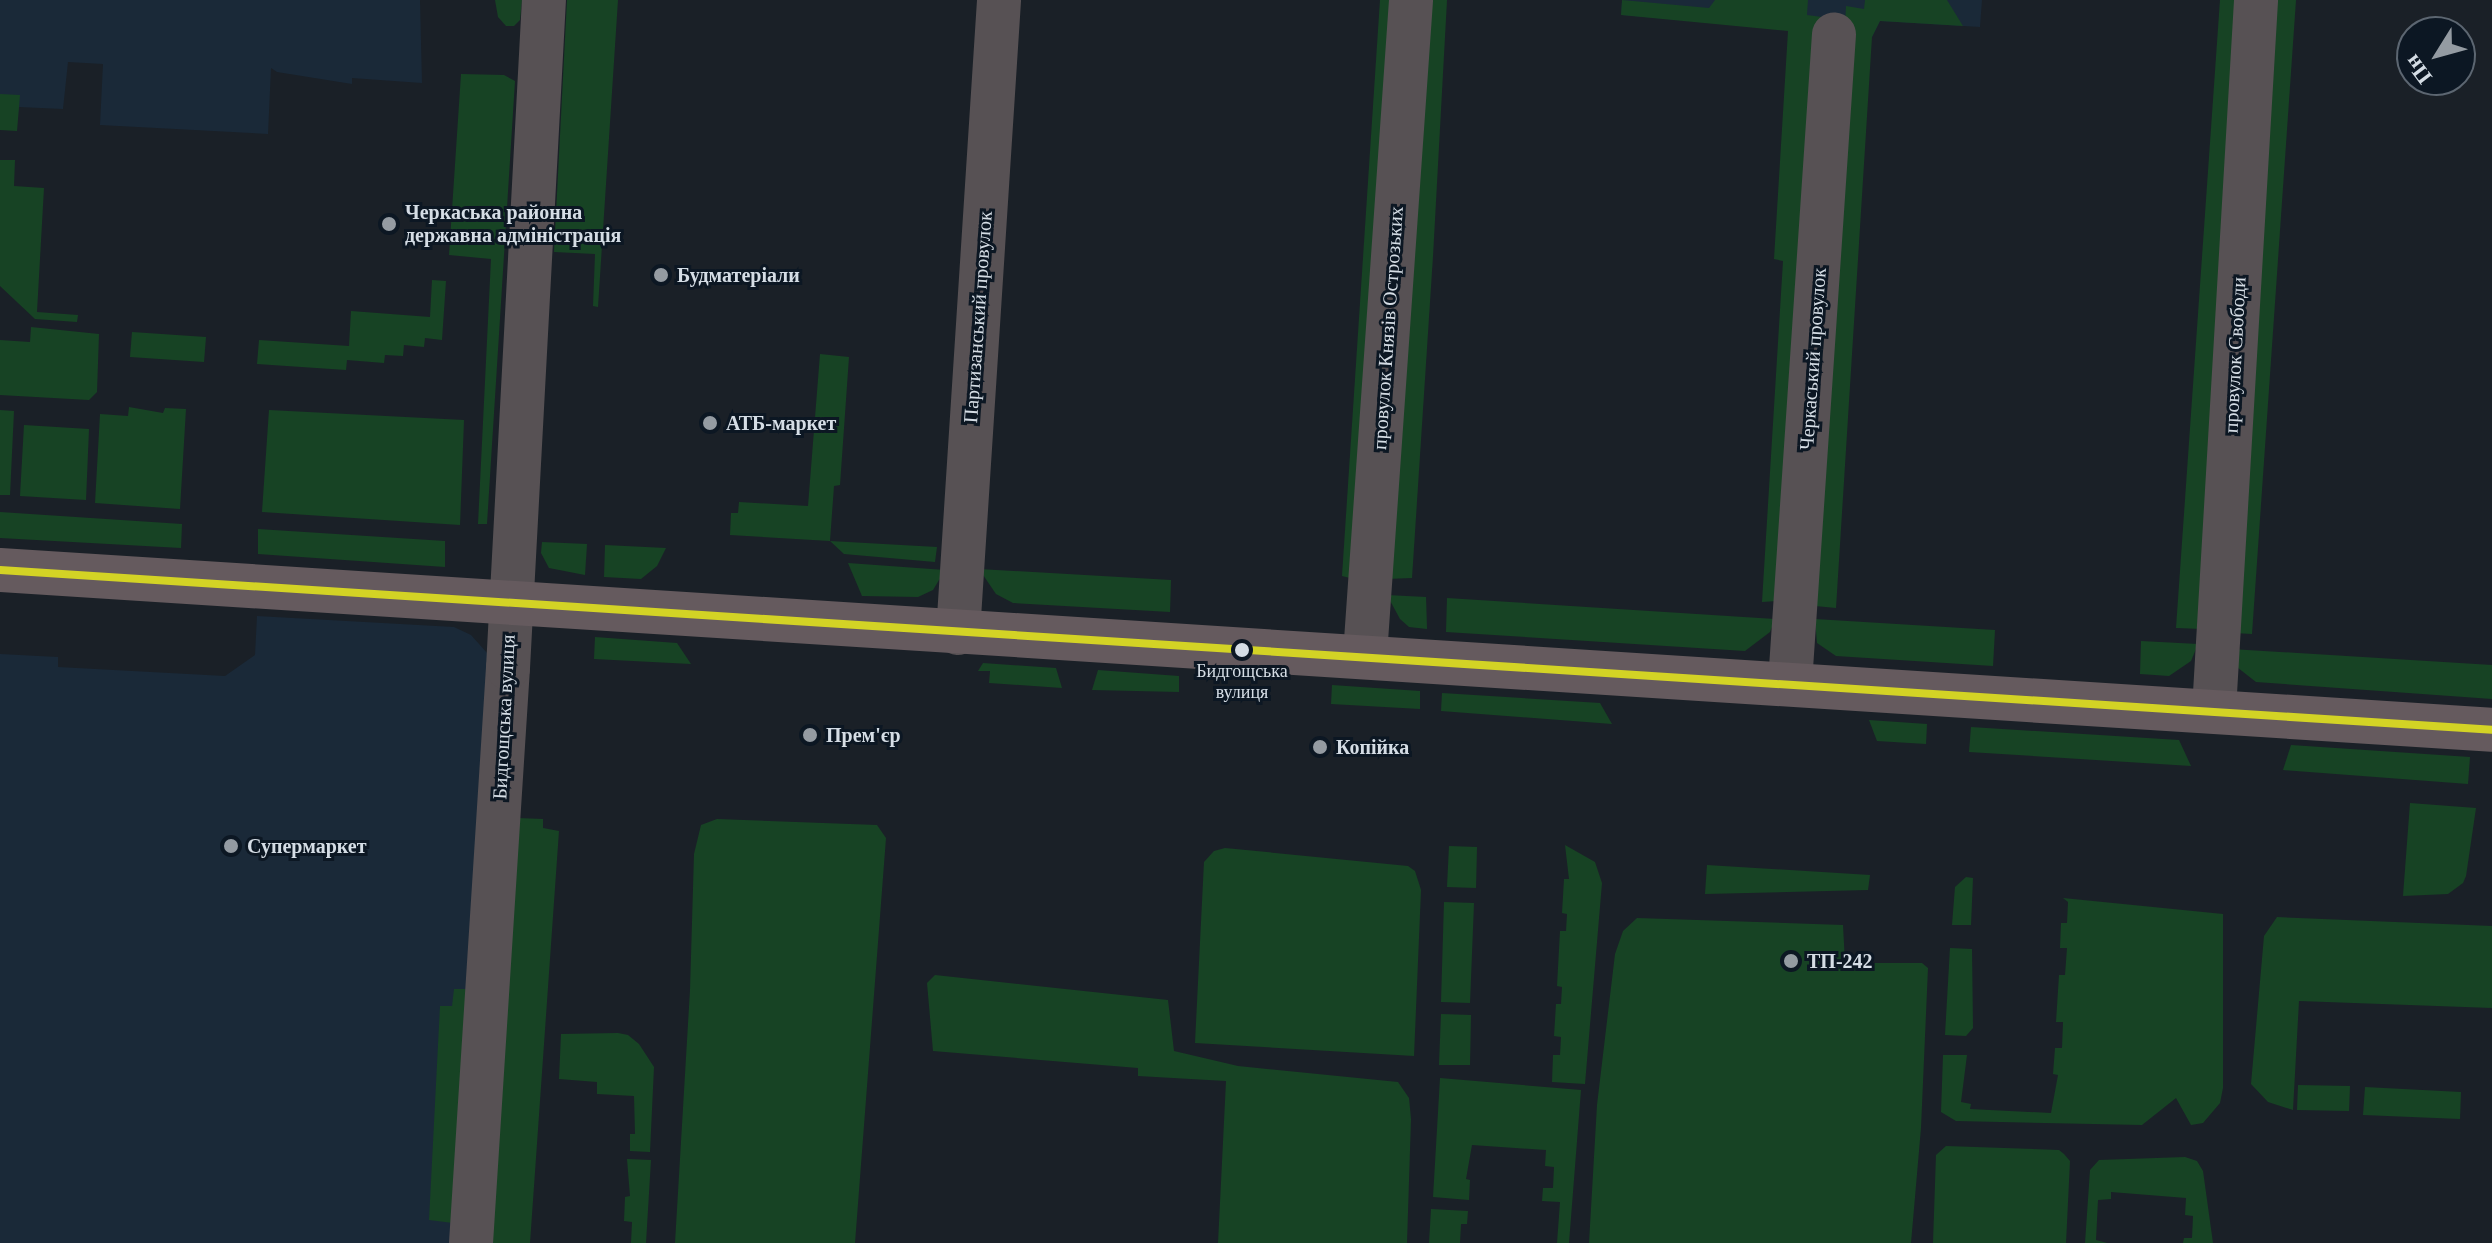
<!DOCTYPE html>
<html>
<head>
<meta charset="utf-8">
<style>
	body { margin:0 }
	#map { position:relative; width:2492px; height:1243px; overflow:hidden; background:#1a2027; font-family:"Times New Roman",serif }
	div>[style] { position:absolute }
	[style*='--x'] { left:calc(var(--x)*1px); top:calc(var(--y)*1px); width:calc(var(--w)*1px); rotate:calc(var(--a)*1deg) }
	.built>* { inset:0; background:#1a2938 }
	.green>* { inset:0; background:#174324 }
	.minor>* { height:44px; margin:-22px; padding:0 22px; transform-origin:22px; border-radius:22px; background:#575154 }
	.major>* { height:44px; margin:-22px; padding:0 22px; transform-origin:22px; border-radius:22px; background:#655a5e }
	.bus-1>* { height:8px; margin:-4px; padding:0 4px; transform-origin:4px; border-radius:4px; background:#d3d325 }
	.dots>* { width:22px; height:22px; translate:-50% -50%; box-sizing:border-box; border:4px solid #0c1723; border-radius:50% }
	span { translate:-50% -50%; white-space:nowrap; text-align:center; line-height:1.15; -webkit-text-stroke:6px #0c1723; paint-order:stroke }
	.bus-label { font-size:18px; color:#d5dde5 }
	.poi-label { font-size:20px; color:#d5dde5; font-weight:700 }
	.left { translate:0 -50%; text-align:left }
	.street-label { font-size:20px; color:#d5dde5 }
	.north { position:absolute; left:2396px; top:16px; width:80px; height:80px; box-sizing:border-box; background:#0c1723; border:2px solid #5c6671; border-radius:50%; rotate:233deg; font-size:22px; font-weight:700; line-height:32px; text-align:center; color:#d5dde5 }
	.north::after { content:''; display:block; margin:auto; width:28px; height:36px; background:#949ba2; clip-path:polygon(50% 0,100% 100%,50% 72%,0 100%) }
</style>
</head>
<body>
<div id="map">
	<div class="built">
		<i style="clip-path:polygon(0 0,420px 0,422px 83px,352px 78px,352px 84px,277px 72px,271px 68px,268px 134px,100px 125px,103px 64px,68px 62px,63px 109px,19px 107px,17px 120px,0 119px)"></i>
		<i style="clip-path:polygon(1622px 0,1982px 0,1980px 27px,1880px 21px,1872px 37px,1621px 15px)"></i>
		<i style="clip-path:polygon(257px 616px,454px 627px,471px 635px,488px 654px,452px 1243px,0 1243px,0 654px,58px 657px,58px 667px,225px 676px,255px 655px)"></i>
	</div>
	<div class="green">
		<i style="clip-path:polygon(495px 0,522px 0,520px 20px,514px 26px,506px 26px,498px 17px)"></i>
		<i style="clip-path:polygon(567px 0,618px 0,598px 307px,593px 306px,595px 254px,554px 252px)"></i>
		<i style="clip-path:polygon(1380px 0,1402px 0,1354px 579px,1342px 576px)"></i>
		<i style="clip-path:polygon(1424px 0,1447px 0,1433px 256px,1412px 578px,1386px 579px)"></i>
		<i style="clip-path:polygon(1622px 0,1709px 8px,1715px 0,1808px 0,1807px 15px,1822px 17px,1777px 601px,1762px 602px,1783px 261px,1774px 259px,1788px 31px,1621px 15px)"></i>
		<i style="clip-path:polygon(1865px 0,1947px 0,1963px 26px,1880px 21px,1872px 37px,1836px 608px,1815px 606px,1846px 6px,1864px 9px)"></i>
		<i style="clip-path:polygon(2220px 0,2244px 0,2203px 629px,2176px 628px)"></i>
		<i style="clip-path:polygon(2270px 0,2296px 0,2252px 634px,2234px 633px)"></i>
		<i style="clip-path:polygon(461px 74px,504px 75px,515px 81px,487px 524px,478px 524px,491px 259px,449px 255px)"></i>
		<i style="clip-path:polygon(0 94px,20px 95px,17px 131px,0 130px)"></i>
		<i style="clip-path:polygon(0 160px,15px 160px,14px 186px,44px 188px,37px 312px,78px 315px,77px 322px,35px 319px,0 286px)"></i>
		<i style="clip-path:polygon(432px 280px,446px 281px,442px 340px,425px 338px,424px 347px,404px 345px,403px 356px,385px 355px,384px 363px,347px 360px,346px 370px,257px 364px,259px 340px,349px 346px,351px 311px,430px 317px)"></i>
		<i style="clip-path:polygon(31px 327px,99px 334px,97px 392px,89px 400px,0 395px,0 340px,30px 342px)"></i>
		<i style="clip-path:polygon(132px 332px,206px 337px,204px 362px,130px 357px)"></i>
		<i style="clip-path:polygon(820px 354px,849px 357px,840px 485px,834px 486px,830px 541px,937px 547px,935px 562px,844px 554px,830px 541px,730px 535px,731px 513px,738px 513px,739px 502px,808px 506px)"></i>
		<i style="clip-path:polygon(129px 407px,163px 413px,165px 408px,186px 409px,180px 509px,95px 503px,100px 414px,128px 416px)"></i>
		<i style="clip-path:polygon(0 410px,14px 411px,10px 495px,0 495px)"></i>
		<i style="clip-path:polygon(269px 410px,464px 420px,460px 525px,262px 512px)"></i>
		<i style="clip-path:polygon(24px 425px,89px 429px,86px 500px,20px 496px)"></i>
		<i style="clip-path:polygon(0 512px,182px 524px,181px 548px,0 538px)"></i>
		<i style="clip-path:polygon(258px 529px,445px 541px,445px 567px,258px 554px)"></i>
		<i style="clip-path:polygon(542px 542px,587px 544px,585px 575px,549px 568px,541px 553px)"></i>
		<i style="clip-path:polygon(605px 545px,666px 548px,657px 566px,641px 579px,604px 577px)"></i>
		<i style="clip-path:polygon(848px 563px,945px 570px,933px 590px,918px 597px,862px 596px)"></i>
		<i style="clip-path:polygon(979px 569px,1171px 580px,1170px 612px,1013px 603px,996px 594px)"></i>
		<i style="clip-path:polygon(1387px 595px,1426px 597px,1427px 629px,1409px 627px,1400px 619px)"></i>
		<i style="clip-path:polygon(1447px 598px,1775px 619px,1770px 632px,1745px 651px,1446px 632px)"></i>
		<i style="clip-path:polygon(1815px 619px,1995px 630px,1993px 666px,1836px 656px,1817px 643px)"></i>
		<i style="clip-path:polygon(595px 637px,677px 643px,691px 664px,594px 659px)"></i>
		<i style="clip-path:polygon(2141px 641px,2198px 644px,2191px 661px,2169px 676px,2140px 674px)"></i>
		<i style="clip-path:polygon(2231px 649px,2492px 665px,2492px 699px,2256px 682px,2233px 664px)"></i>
		<i style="clip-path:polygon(983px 663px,1056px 668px,1062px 688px,989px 683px,990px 671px,978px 671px)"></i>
		<i style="clip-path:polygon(1098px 670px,1179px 676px,1179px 692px,1092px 690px)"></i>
		<i style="clip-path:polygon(1332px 685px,1420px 691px,1420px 709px,1331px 704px)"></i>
		<i style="clip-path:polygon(1442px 693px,1600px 703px,1612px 724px,1441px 711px)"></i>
		<i style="clip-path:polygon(1869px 720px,1927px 724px,1926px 744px,1877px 741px)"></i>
		<i style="clip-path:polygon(1971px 727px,2179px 740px,2191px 766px,1969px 752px)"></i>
		<i style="clip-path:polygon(2291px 745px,2470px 757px,2468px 784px,2283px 770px)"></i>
		<i style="clip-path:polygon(2410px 803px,2476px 808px,2466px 876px,2463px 883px,2448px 894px,2403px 896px)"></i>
		<i style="clip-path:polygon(517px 818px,543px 819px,543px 828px,559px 831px,530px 1243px,490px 1243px)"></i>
		<i style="clip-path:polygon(717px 819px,877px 825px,886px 838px,855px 1243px,675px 1243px,690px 990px,694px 854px,701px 825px)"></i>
		<i style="clip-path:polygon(1565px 845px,1595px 862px,1602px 883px,1585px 1084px,1552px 1082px,1553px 1055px,1560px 1055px,1561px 1037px,1554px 1036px,1556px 1004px,1561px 1004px,1562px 987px,1557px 986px,1560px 931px,1566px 931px,1567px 914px,1562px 913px,1564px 879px,1569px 879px)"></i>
		<i style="clip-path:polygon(1449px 846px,1477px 847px,1476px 888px,1447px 887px)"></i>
		<i style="clip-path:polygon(1225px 848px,1408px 866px,1415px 871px,1421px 890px,1414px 1056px,1195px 1043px,1204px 862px,1214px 851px)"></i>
		<i style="clip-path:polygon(1707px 865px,1870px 875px,1868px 890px,1705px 894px)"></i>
		<i style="clip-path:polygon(1966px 877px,1973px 878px,1971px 925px,1952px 925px,1955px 887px)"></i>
		<i style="clip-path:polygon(2063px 898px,2223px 914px,2223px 1088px,2220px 1103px,2203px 1123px,2191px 1125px,2176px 1098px,2142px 1125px,1956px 1121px,1941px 1112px,1943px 1055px,1967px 1055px,1961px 1102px,1971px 1104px,1970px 1109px,2051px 1113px,2058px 1075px,2053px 1074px,2055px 1048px,2062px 1048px,2063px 1022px,2056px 1022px,2059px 975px,2065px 975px,2067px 948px,2060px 948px,2061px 923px,2067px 923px,2068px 902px)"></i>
		<i style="clip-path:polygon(1444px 902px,1474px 903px,1470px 1003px,1441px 1002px)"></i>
		<i style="clip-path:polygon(2277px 917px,2492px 926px,2492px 1008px,2299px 1001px,2293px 1110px,2268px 1102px,2251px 1084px,2264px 936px)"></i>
		<i style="clip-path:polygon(1637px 918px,1843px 925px,1845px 963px,1922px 963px,1928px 968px,1921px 1128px,1911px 1243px,1589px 1243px,1597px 1105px,1615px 954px,1623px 931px)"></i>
		<i style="clip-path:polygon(1950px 948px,1972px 949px,1973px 1028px,1966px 1036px,1945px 1035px)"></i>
		<i style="clip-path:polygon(935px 975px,1168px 1000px,1174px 1051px,1238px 1066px,1398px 1082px,1409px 1098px,1411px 1119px,1407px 1243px,1218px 1243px,1226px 1081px,1138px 1076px,1138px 1068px,933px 1051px,927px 983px)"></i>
		<i style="clip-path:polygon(454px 989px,469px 989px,453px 1223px,429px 1220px,440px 1006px,452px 1006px)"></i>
		<i style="clip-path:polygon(1441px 1014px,1471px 1015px,1470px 1065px,1439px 1065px)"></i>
		<i style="clip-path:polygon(618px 1033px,628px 1035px,639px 1044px,654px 1067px,650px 1152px,630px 1151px,630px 1134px,635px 1134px,634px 1096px,597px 1094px,597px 1082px,559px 1079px,561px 1034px)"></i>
		<i style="clip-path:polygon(1440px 1078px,1581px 1090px,1569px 1243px,1557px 1243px,1560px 1202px,1542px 1201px,1543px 1188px,1553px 1188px,1554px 1167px,1545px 1166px,1546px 1150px,1472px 1145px,1466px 1179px,1470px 1180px,1469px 1200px,1433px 1197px)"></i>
		<i style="clip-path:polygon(2298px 1085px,2350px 1086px,2349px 1111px,2297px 1110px)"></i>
		<i style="clip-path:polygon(2365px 1087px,2461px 1092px,2460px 1119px,2363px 1115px)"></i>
		<i style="clip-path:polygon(1946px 1146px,2059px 1150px,2064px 1154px,2070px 1161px,2066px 1243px,1933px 1243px,1936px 1155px)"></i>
		<i style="clip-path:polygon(2185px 1157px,2197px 1161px,2203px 1171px,2213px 1243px,2183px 1243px,2184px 1238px,2192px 1238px,2193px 1216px,2185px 1215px,2186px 1198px,2111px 1192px,2111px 1199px,2098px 1200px,2096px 1240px,2107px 1243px,2085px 1243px,2090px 1170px,2099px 1160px)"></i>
		<i style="clip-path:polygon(627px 1159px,651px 1160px,646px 1243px,631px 1243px,632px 1222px,624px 1221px,625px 1197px,630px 1196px)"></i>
		<i style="clip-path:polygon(1431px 1209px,1468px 1211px,1467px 1224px,1461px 1224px,1460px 1243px,1429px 1243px)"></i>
	</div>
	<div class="minor">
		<i style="--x:958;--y:633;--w:634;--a:-86.29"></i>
		<i style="--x:1365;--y:655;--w:657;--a:-85.98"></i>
		<i style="--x:1790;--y:683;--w:650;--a:-86.12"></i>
		<i style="--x:2214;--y:710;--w:711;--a:-86.61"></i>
		<i style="--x:471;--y:1243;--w:576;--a:-86.32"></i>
		<i style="--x:508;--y:668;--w:669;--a:-86.92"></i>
	</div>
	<div class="major">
		<i style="--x:0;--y:570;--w:2497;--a:3.67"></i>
	</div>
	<div class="bus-1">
		<i style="--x:0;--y:570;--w:2497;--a:3.67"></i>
	</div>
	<div class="dots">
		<i style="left:389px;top:224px;background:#949ba2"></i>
		<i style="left:661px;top:275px;background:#949ba2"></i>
		<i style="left:710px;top:423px;background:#949ba2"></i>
		<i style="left:1242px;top:650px;background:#d5dde5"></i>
		<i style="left:810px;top:735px;background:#949ba2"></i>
		<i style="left:1320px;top:747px;background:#949ba2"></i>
		<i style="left:231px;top:846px;background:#949ba2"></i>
		<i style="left:1791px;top:961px;background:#949ba2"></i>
	</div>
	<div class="bus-label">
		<span style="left:1242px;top:682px">Бидгощська<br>вулиця</span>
	</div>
	<div class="poi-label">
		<span class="left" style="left:405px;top:224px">Черкаська районна<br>державна адміністрація</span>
		<span class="left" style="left:677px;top:275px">Будматеріали</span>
		<span class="left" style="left:726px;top:423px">АТБ-маркет</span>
		<span class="left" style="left:826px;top:735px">Прем'єр</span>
		<span class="left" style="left:1336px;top:747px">Копійка</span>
		<span class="left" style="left:247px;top:846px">Супермаркет</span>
		<span class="left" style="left:1807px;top:961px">ТП-242</span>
	</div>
	<div class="street-label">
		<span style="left:978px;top:317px;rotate:-86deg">Партизанський провулок</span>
		<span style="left:1388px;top:328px;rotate:-86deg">провулок Князів Острозьких</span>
		<span style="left:2235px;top:355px;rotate:-87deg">провулок Свободи</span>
		<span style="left:1813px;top:359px;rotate:-86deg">Черкаський провулок</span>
		<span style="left:504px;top:717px;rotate:-87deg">Бидгощська вулиця</span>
	</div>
	<div class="north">Пн</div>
</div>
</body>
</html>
